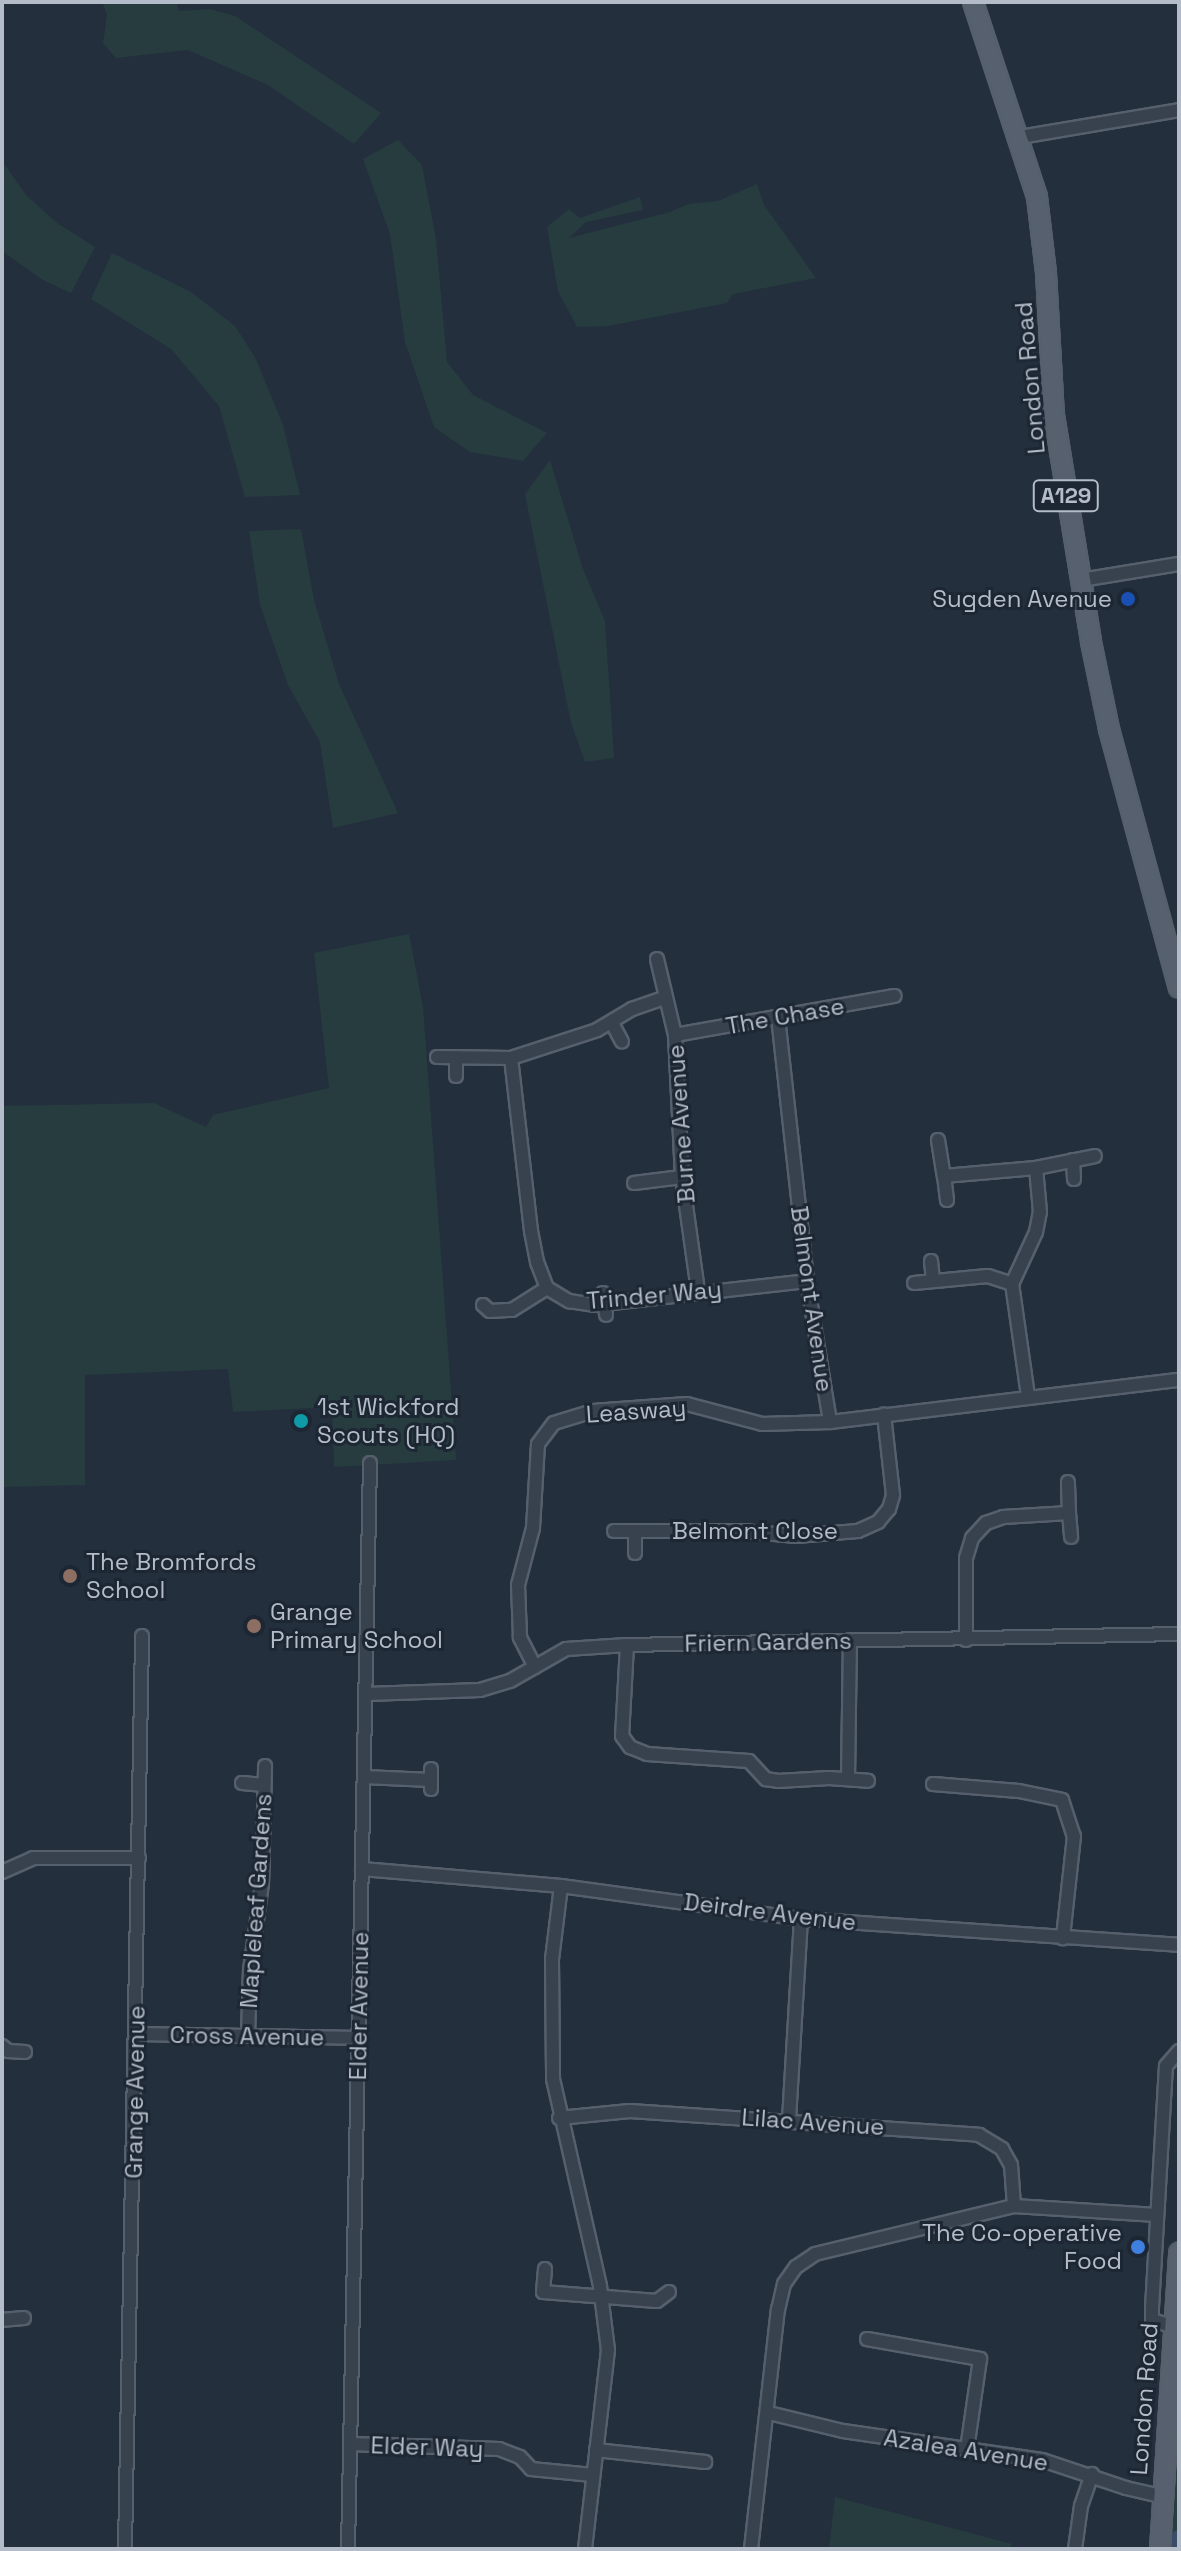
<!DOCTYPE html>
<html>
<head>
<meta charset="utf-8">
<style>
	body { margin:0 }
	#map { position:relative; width:1181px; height:2551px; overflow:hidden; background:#242f3e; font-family:"Space Grotesk",sans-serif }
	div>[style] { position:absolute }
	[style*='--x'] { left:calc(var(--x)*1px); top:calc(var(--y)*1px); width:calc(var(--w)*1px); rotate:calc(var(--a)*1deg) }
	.green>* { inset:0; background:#263c3f }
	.river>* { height:20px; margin:-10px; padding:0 10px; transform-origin:10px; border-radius:10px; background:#394c67 }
	.roads { filter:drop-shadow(2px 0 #565f6c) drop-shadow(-2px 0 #565f6c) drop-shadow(0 2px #565f6c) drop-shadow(0 -2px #565f6c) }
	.minor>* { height:12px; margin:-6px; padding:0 6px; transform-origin:6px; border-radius:6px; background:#38414e }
	.primary>* { height:18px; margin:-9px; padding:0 9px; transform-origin:9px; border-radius:9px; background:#56606e }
	.dots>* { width:22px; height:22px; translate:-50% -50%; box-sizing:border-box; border:4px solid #1d2633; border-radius:50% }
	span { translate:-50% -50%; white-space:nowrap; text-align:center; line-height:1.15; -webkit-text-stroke:6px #1d2633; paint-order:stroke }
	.shield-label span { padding:2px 6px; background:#1d2633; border:2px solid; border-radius:6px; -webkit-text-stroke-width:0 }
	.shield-label { font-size:22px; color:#b4bcc9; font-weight:700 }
	.street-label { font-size:24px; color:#b4bcc9 }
	.poi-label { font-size:24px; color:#b4bcc9 }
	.right { translate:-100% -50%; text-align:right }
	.left { translate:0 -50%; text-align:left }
	.frame { position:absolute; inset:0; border:4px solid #b4bcc9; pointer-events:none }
</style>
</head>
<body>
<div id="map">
	<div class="green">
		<i style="clip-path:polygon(102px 2px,176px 2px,179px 11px,210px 9px,235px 16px,381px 113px,354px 144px,268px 85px,188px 50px,116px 58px,103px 43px,107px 15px)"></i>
		<i style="clip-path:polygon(398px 140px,422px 165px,436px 239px,447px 362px,473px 395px,547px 433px,523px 461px,470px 452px,434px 427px,405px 342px,390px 234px,363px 159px)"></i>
		<i style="clip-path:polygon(2px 161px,27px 196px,57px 223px,95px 247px,71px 293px,43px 280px,2px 251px)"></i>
		<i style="clip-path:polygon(757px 184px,764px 205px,816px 278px,733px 294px,727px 303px,608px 326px,577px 327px,558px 291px,547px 227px,569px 209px,580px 218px,640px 197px,643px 210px,586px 222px,569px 238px,670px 212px,688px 204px,718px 201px)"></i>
		<i style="clip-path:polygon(112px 253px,191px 292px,235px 326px,255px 357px,283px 425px,300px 495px,245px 497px,219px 406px,171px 349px,91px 299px)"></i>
		<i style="clip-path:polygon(550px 460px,583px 569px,605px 621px,614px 758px,585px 762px,571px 723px,525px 494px)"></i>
		<i style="clip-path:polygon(301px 529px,314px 600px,339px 684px,398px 813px,333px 828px,320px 742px,288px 685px,260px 605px,249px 531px)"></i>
		<i style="clip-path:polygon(409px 934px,423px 1007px,456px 1460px,334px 1467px,332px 1407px,233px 1412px,228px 1369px,85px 1375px,85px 1485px,2px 1487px,2px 1106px,154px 1103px,206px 1127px,213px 1115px,329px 1088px,314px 953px)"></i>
		<i style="clip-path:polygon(1179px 2472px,1179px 2549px,1161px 2549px,1164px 2474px)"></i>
		<i style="clip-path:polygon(835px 2497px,1012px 2544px,1010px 2549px,829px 2549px)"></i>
	</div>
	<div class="river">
		<i style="--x:1168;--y:2549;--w:14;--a:-39"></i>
	</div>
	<div class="roads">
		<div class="minor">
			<i style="--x:1020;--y:137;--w:161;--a:-9.6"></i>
			<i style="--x:1081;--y:580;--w:99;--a:-9.3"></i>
			<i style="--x:657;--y:959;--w:78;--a:76.7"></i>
			<i style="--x:675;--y:1035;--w:142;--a:87.2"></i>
			<i style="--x:682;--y:1177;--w:115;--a:82"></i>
			<i style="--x:778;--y:1017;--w:266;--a:83.7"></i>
			<i style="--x:807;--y:1281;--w:143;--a:80.7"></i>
			<i style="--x:830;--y:1422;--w:352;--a:-6.9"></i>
			<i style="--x:612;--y:1023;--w:21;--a:62"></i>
			<i style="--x:675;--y:1035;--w:223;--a:-10.1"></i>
			<i style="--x:437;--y:1057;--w:74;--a:0.8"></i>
			<i style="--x:511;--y:1058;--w:90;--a:-18"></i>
			<i style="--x:597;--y:1030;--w:41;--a:-31"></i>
			<i style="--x:632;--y:1009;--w:36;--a:-19"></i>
			<i style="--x:511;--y:1058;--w:174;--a:83.4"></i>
			<i style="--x:531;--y:1231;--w:32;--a:79"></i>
			<i style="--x:537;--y:1262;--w:28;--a:69"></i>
			<i style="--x:547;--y:1288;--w:26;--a:31"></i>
			<i style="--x:569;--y:1301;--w:25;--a:9"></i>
			<i style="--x:594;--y:1305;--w:214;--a:-6.4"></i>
			<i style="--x:456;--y:1076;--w:19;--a:-90"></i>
			<i style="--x:938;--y:1140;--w:36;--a:81"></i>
			<i style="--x:1073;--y:1160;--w:19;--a:87"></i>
			<i style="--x:634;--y:1183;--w:48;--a:-7.1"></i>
			<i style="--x:947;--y:1200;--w:24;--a:-97"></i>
			<i style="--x:944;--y:1176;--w:92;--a:-5"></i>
			<i style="--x:1036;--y:1168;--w:60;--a:-11.5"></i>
			<i style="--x:931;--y:1261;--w:20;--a:84"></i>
			<i style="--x:914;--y:1283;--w:74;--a:-5.4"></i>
			<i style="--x:988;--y:1276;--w:25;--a:18"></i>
			<i style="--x:603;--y:1293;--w:22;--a:82"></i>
			<i style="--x:483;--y:1305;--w:9;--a:41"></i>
			<i style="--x:490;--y:1311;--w:22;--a:-3"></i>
			<i style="--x:512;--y:1310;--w:41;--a:-32.2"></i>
			<i style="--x:1028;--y:1396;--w:113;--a:-98.1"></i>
			<i style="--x:1012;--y:1284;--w:57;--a:-65.2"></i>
			<i style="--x:1036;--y:1232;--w:20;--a:-79"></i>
			<i style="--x:1040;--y:1212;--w:44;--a:-95.2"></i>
			<i style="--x:1069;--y:1513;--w:24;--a:85"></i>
			<i style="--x:614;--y:1531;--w:129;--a:0"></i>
			<i style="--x:743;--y:1531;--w:53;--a:5.4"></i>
			<i style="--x:796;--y:1536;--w:62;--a:-4.6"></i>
			<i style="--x:858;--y:1531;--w:22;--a:-24"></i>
			<i style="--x:878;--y:1522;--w:17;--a:-50"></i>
			<i style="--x:889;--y:1509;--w:15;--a:-74"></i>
			<i style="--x:893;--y:1495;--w:81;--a:-96.4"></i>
			<i style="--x:635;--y:1553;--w:22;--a:-90"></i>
			<i style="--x:966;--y:1640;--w:82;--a:-90"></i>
			<i style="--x:966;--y:1558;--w:21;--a:-73"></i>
			<i style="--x:972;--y:1538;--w:21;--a:-47"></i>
			<i style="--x:986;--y:1523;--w:18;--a:-19"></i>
			<i style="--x:1003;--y:1517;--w:66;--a:-3.5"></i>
			<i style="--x:1069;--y:1513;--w:31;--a:-92"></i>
			<i style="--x:627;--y:1645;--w:91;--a:93.1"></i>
			<i style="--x:622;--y:1736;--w:14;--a:54"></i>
			<i style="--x:630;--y:1747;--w:18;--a:22"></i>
			<i style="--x:647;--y:1754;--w:102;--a:3.9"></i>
			<i style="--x:749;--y:1761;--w:25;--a:47"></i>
			<i style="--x:766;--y:1779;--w:12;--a:9"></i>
			<i style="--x:778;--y:1781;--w:51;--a:-3.4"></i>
			<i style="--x:829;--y:1778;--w:39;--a:4"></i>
			<i style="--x:535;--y:1667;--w:34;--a:-117"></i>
			<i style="--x:520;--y:1637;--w:52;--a:-92.2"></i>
			<i style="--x:518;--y:1585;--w:59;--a:-75.3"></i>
			<i style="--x:533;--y:1528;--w:84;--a:-86.6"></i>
			<i style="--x:538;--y:1444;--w:26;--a:-53"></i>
			<i style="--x:554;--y:1423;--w:41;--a:-17.1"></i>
			<i style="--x:593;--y:1411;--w:94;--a:-4.3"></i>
			<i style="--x:687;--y:1404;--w:78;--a:14.9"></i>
			<i style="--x:762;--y:1424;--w:68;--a:-1.7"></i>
			<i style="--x:367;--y:1694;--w:113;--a:-2"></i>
			<i style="--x:480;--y:1690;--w:31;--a:-17"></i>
			<i style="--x:510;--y:1681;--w:64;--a:-29.7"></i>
			<i style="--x:566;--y:1649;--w:61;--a:-3.8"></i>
			<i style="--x:627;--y:1645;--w:552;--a:-1.14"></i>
			<i style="--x:431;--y:1769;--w:20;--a:90"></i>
			<i style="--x:364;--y:1777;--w:67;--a:2.6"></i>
			<i style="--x:848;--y:1779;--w:139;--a:-89.2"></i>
			<i style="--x:242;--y:1783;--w:22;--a:5"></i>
			<i style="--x:933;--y:1784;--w:86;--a:4.7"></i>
			<i style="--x:1019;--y:1791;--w:44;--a:11.8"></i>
			<i style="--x:1062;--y:1800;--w:38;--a:72"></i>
			<i style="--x:1074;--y:1836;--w:103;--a:96.2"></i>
			<i style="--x:362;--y:1869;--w:200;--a:4.9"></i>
			<i style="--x:561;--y:1886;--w:242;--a:7.8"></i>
			<i style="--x:801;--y:1919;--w:379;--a:3.9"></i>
			<i style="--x:2;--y:1872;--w:34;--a:-24"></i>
			<i style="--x:33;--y:1858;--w:106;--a:0"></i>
			<i style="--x:561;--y:1886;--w:74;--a:97"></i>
			<i style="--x:552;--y:1959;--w:120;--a:89.5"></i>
			<i style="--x:553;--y:2079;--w:212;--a:77.2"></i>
			<i style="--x:600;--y:2286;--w:64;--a:82.9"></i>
			<i style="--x:608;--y:2350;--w:200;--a:96.6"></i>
			<i style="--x:136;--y:2034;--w:222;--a:1"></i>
			<i style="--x:248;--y:2036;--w:66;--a:-88.3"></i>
			<i style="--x:250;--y:1970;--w:87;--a:-82.1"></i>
			<i style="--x:262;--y:1884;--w:118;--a:-88.5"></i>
			<i style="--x:2;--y:2046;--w:8;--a:40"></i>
			<i style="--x:8;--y:2051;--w:17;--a:3"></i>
			<i style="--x:559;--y:2118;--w:71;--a:-5.6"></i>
			<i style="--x:630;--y:2111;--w:350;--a:3.9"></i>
			<i style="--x:979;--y:2135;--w:27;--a:31"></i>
			<i style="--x:1002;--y:2149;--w:18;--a:61"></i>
			<i style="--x:1011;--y:2165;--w:41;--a:85.8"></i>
			<i style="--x:789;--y:2120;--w:201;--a:-86.6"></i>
			<i style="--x:545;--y:2269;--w:23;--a:95"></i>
			<i style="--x:543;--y:2292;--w:114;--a:4.5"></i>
			<i style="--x:657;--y:2301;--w:15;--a:-37"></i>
			<i style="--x:2;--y:2320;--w:22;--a:-5"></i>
			<i style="--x:1174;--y:2327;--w:23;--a:-162"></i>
			<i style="--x:1152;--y:2320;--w:12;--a:-90"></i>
			<i style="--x:1152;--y:2308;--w:242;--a:-86.7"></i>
			<i style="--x:1166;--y:2066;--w:20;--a:-49"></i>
			<i style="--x:867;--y:2339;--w:115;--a:10"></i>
			<i style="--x:980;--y:2359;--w:91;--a:98.2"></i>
			<i style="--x:769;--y:2413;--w:76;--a:13.7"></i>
			<i style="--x:843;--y:2431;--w:201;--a:8.3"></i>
			<i style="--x:1042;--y:2460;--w:89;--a:18.4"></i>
			<i style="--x:1126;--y:2488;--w:36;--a:13"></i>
			<i style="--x:350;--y:2444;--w:149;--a:1.9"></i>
			<i style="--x:499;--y:2449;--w:22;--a:21"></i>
			<i style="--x:520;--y:2457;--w:16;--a:47"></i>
			<i style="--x:531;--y:2469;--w:62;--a:5.5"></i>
			<i style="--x:596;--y:2450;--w:110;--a:6.3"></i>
			<i style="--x:125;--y:2549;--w:913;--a:-88.93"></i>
			<i style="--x:348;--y:2549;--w:1086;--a:-88.84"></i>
			<i style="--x:751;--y:2549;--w:241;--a:-83.6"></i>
			<i style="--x:778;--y:2310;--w:27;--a:-77"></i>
			<i style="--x:784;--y:2284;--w:21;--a:-55"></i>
			<i style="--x:796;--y:2267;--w:23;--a:-34"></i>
			<i style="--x:815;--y:2254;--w:205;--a:-13.6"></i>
			<i style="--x:1014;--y:2206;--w:143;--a:3.6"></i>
			<i style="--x:1075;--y:2549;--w:43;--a:-82.1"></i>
			<i style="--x:1081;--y:2506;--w:34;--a:-71"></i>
		</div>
		<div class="primary">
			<i style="--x:973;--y:2;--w:205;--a:71.8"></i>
			<i style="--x:1037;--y:197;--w:77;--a:83.2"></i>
			<i style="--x:1046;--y:273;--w:142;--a:86.8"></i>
			<i style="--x:1054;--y:415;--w:230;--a:80.7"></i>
			<i style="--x:1091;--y:642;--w:89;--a:78.3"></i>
			<i style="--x:1109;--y:729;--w:268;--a:74.9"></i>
			<i style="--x:1160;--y:2549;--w:297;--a:-86.3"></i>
		</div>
	</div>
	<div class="dots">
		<i style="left:1128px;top:599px;background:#1a4fb4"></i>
		<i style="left:301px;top:1421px;background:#0f9aa8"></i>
		<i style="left:70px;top:1576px;background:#8d6e63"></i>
		<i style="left:254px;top:1626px;background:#8d6e63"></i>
		<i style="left:1138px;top:2247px;background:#3f7fe0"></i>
	</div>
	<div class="shield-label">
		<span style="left:1066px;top:496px">A129</span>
	</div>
	<div class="street-label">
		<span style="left:1030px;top:378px;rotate:-95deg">London Road</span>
		<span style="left:785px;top:1016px;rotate:-10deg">The Chase</span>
		<span style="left:681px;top:1124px;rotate:-94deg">Burne Avenue</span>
		<span style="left:654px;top:1295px;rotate:-5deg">Trinder Way</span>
		<span style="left:812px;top:1299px;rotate:82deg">Belmont Avenue</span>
		<span style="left:636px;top:1411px;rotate:-4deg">Leasway</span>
		<span style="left:755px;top:1531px">Belmont Close</span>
		<span style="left:768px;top:1642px;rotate:-1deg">Friern Gardens</span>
		<span style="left:256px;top:1901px;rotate:-86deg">Mapleleaf Gardens</span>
		<span style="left:770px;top:1912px;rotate:7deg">Deirdre Avenue</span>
		<span style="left:359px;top:2006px;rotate:-89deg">Elder Avenue</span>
		<span style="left:247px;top:2036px;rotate:1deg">Cross Avenue</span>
		<span style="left:135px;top:2092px;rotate:-89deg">Grange Avenue</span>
		<span style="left:813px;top:2122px;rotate:4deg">Lilac Avenue</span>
		<span style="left:1144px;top:2399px;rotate:-86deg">London Road</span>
		<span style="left:427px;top:2447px;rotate:2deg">Elder Way</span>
		<span style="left:966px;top:2450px;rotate:9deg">Azalea Avenue</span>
	</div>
	<div class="poi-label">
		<span class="right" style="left:1112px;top:599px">Sugden Avenue</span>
		<span class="left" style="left:317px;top:1421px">1st Wickford<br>Scouts (HQ)</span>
		<span class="left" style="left:86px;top:1576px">The Bromfords<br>School</span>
		<span class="left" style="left:270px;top:1626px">Grange<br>Primary School</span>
		<span class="right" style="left:1122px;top:2247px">The Co-operative<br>Food</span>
	</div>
	<div class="frame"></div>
</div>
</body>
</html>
